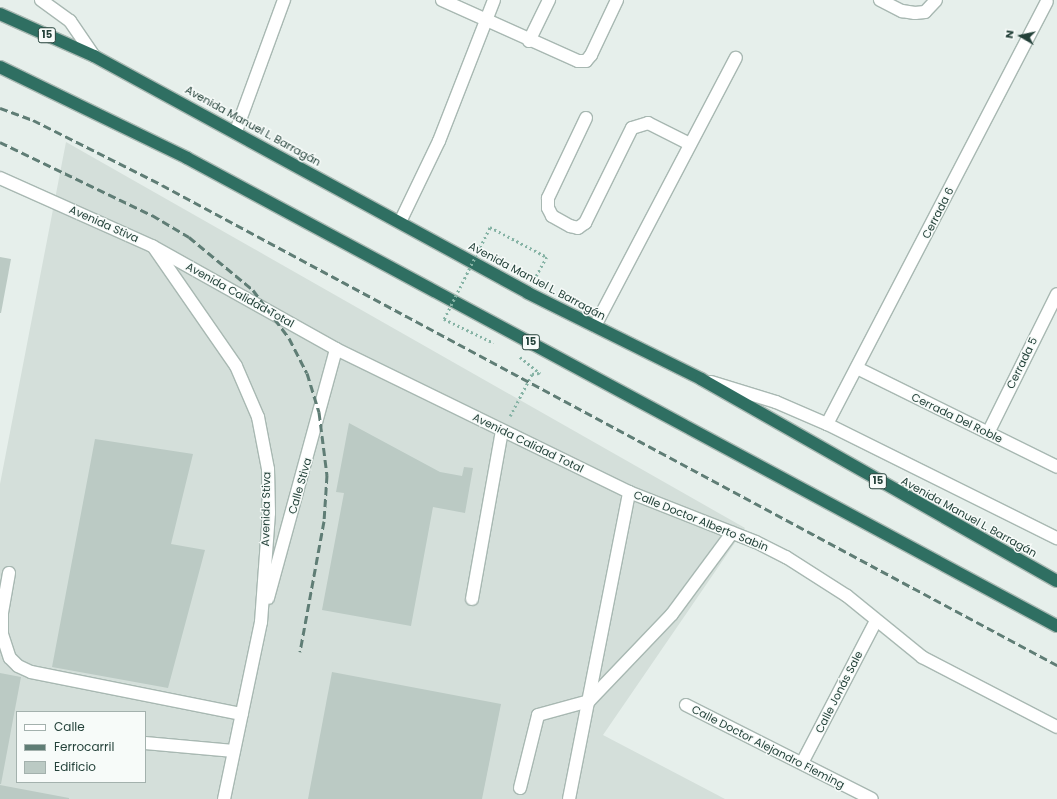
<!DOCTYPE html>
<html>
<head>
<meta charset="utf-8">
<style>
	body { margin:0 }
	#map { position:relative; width:1057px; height:799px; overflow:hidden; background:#e6efeb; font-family:Poppins,sans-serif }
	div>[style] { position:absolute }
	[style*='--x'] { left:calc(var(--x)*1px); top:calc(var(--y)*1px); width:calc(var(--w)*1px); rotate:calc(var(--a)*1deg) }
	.built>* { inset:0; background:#d4dfda }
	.building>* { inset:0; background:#bbcac4 }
	.path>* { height:2.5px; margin-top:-1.25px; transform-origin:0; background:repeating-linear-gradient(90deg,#86b3a5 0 2px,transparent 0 5px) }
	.roads { filter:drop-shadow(1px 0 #a8b8b2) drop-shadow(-1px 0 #a8b8b2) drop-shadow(0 1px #a8b8b2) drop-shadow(0 -1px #a8b8b2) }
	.minor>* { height:12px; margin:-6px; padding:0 6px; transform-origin:6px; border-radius:6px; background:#fff }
	.highway>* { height:12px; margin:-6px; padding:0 6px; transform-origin:6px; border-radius:6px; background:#2f6f62 }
	.rail>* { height:3px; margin-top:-1.5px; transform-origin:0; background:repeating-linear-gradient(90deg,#5f7d75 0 8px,transparent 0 12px) }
	.path-bridge>* { height:2.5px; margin-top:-1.25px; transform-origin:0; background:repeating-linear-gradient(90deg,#86b3a5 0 2px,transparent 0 5px) }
	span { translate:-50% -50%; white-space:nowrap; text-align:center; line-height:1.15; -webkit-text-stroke:3px #f7fbf9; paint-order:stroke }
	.shield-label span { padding:1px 3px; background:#f7fbf9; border:1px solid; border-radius:3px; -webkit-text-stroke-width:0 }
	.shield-label { font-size:10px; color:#24423a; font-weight:700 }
	.street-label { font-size:11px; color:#24423a }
	.legend { position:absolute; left:16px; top:711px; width:130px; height:72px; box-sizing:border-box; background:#f7fbf9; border:1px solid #a3b1ad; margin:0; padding:5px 7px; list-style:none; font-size:12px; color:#24423a }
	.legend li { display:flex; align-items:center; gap:8px; height:20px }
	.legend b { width:20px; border:1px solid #a3b1ad }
	.north { position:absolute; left:1001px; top:16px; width:40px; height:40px; -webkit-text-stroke:3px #f7fbf9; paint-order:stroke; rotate:279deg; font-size:11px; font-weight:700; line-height:16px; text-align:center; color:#24423a }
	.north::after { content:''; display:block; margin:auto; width:14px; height:18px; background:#24423a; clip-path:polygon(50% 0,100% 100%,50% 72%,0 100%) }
</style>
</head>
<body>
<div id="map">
	<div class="built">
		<i style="clip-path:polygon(evenodd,66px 142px,745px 528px,603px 735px,725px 799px,0 799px,0 484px,66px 142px,17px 712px,145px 712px,145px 782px,17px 782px,17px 712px)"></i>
	</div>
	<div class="building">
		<i style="clip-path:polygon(0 257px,11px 259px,1px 313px,0 313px)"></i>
		<i style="clip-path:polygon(349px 423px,440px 472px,462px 476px,464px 467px,473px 468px,465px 513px,433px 507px,411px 626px,322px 610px,344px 493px,336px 492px)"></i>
		<i style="clip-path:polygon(95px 439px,193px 454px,171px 544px,205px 550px,168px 688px,52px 667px)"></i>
		<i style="clip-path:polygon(332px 672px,501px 704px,482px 799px,308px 799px)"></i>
		<i style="clip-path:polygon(0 673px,21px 677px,1px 784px,0 784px)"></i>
		<i style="clip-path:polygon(0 785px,69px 798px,69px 799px,0 799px)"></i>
	</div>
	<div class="path">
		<i style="--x:490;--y:227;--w:64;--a:27.8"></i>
		<i style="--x:547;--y:257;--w:26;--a:119"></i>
		<i style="--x:444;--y:319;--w:55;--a:25.6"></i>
		<i style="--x:520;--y:357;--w:26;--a:39"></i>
		<i style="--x:510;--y:416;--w:47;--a:-62.4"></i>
		<i style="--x:532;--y:374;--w:7;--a:-8"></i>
	</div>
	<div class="roads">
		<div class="minor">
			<i style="--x:41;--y:0;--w:36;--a:36"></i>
			<i style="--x:70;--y:21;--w:42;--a:55.6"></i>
			<i style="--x:442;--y:0;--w:149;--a:24.2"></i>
			<i style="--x:578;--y:61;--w:8;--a:0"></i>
			<i style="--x:586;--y:61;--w:8;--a:-50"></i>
			<i style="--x:591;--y:55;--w:61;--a:-64.7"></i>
			<i style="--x:880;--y:0;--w:25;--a:27"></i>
			<i style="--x:902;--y:11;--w:13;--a:9"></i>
			<i style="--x:915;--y:13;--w:10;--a:-6"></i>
			<i style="--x:925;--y:12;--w:16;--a:-47"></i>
			<i style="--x:529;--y:41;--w:46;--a:-64"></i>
			<i style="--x:586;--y:118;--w:89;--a:115.4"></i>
			<i style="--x:548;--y:198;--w:10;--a:90"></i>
			<i style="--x:548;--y:208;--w:9;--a:63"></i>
			<i style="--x:552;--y:216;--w:21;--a:29"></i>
			<i style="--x:570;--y:226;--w:8;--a:14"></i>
			<i style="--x:578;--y:228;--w:9;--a:-36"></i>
			<i style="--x:585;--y:223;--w:106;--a:-63.7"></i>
			<i style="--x:632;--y:128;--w:17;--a:-17"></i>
			<i style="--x:648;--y:123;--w:47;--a:26.6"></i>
			<i style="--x:236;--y:131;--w:140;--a:-69.9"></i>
			<i style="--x:0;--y:178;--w:167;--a:24.1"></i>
			<i style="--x:152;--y:246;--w:211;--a:29.2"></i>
			<i style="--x:336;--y:349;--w:326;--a:26"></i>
			<i style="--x:629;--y:492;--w:136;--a:21.5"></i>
			<i style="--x:756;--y:542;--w:34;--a:27"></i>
			<i style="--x:786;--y:557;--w:72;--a:32.6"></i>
			<i style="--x:847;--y:596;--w:97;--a:39.1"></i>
			<i style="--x:922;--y:657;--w:152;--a:27.4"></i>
			<i style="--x:400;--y:222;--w:90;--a:-64.3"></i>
			<i style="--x:439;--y:141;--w:151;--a:-68.7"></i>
			<i style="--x:155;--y:249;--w:142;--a:55.3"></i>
			<i style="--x:236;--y:366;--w:56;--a:66.7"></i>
			<i style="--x:258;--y:417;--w:53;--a:79.1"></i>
			<i style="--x:268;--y:469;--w:44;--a:88.7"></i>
			<i style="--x:269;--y:513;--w:109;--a:94.2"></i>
			<i style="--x:261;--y:622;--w:181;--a:101.8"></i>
			<i style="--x:595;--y:326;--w:303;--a:-62.3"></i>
			<i style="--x:857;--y:368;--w:223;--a:26.3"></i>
			<i style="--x:711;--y:382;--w:68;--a:17.1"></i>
			<i style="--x:776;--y:402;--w:56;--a:23.3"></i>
			<i style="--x:827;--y:424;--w:257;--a:26.4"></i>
			<i style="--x:827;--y:424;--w:476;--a:-62.5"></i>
			<i style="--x:988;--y:433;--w:155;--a:-63.6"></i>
			<i style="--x:9;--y:573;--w:40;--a:100"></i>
			<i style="--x:2;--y:612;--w:22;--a:90"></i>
			<i style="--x:2;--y:634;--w:25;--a:72"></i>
			<i style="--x:10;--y:658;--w:11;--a:45"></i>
			<i style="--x:18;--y:666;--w:14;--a:25"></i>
			<i style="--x:31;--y:672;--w:215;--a:11.3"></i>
			<i style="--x:268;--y:598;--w:258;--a:-74.7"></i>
			<i style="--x:472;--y:599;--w:171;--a:-79.9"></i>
			<i style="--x:686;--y:705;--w:208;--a:26.8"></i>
			<i style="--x:145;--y:743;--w:89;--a:5.1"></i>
			<i style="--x:802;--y:763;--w:160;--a:-62.5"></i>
			<i style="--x:520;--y:788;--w:75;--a:-76.1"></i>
			<i style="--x:538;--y:715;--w:53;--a:-15.4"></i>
			<i style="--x:589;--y:701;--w:120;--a:-46.3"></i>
			<i style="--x:672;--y:614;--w:101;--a:-53.5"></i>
			<i style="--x:569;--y:799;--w:313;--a:-78.9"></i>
		</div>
		<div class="highway">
			<i style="--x:0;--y:14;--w:103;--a:24.1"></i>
			<i style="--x:94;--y:56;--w:494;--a:28.6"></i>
			<i style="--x:528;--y:293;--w:193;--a:26.4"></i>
			<i style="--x:701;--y:379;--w:409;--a:29.6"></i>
			<i style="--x:0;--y:67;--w:208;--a:25.9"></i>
			<i style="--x:187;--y:158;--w:988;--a:28.28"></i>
		</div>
	</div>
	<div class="rail">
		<i style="--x:0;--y:108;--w:35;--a:20"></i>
		<i style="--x:33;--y:120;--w:144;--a:26.7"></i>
		<i style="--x:162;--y:185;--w:1016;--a:28.21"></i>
		<i style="--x:0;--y:142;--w:169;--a:25.7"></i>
		<i style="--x:152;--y:215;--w:43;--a:30.7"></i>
		<i style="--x:189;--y:237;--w:83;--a:39.6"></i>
		<i style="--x:253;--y:290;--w:60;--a:53.1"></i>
		<i style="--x:289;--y:338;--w:39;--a:63"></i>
		<i style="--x:307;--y:373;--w:41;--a:72.9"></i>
		<i style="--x:319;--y:412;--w:64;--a:82.8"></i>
		<i style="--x:327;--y:475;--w:46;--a:93.7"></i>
		<i style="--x:324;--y:521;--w:133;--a:100.4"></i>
	</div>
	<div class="path-bridge">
		<i style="--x:444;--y:319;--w:103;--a:-63.4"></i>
	</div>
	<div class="shield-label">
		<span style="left:47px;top:35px">15</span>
		<span style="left:531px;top:342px">15</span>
		<span style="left:878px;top:481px">15</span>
	</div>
	<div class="street-label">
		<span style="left:253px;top:126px;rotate:29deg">Avenida Manuel L. Barragán</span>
		<span style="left:938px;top:213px;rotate:-63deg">Cerrada 6</span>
		<span style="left:104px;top:224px;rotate:24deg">Avenida Stiva</span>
		<span style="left:537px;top:281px;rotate:28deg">Avenida Manuel L. Barragán</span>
		<span style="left:240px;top:295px;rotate:29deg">Avenida Calidad Total</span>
		<span style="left:1022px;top:363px;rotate:-64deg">Cerrada 5</span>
		<span style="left:957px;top:418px;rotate:26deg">Cerrada Del Roble</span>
		<span style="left:528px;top:443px;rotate:26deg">Avenida Calidad Total</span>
		<span style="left:300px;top:486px;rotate:-74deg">Calle Stiva</span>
		<span style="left:266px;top:509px;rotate:-89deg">Avenida Stiva</span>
		<span style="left:969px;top:517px;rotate:29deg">Avenida Manuel L. Barragán</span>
		<span style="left:701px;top:521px;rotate:22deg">Calle Doctor Alberto Sabin</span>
		<span style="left:839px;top:692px;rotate:-63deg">Calle Jonás Sale</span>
		<span style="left:768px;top:747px;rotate:27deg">Calle Doctor Alejandro Fleming</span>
	</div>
	<ul class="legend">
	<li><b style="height:5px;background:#fff"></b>Calle</li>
	<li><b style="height:5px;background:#5f7d75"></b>Ferrocarril</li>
	<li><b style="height:11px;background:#bbcac4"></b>Edificio</li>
	</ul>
	<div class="north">N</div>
</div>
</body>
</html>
